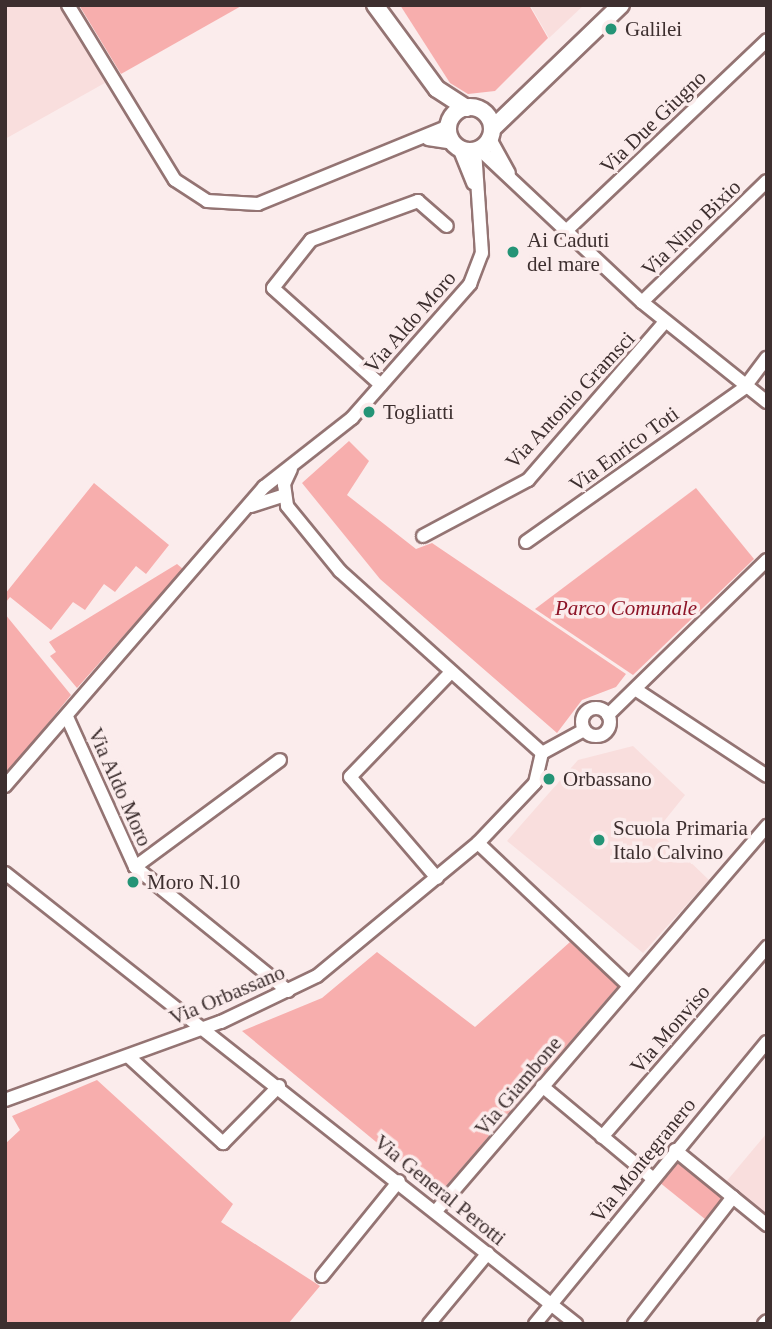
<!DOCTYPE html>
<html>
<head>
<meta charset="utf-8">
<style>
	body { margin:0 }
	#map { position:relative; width:772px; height:1329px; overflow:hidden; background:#fbecec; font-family:"Times New Roman",serif }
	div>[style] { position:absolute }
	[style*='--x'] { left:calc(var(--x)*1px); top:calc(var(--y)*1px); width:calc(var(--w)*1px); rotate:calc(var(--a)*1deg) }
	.built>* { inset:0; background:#f9dedd }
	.green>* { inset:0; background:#f7aead }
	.roads { filter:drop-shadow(2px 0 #947473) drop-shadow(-2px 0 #947473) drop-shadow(0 2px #947473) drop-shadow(0 -2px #947473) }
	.street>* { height:12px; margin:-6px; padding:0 6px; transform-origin:6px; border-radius:6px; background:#fff }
	.street>.ring { margin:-6px; padding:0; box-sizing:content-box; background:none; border:12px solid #fff; border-radius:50% }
	.secondary>* { height:16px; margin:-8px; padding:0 8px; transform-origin:8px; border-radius:8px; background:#fff }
	.secondary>.ring { margin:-8px; padding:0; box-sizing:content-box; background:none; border:16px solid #fff; border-radius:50% }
	.dots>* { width:19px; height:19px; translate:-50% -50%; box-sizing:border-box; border:4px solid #fbecec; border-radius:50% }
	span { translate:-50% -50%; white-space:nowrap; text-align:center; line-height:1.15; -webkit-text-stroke:7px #fbecec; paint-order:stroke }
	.poi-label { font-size:21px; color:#3d2f2f }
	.left { translate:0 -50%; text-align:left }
	.street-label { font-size:21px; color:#3d2f2f }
	.park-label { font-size:21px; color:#8d1427; font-style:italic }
	.frame { position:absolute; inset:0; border:7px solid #3d2f2f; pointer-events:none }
</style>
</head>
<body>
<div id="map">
	<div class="built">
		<i style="clip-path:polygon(5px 5px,77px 5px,119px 75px,5px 139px)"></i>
		<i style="clip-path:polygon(530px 5px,584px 5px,549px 38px)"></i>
		<i style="clip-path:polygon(633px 746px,685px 795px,657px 830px,709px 880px,643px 953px,507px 841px,578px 760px)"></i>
		<i style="clip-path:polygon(767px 1133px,767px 1218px,725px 1183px)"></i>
	</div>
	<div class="green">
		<i style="clip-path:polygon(79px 5px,243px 5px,121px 74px)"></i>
		<i style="clip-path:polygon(400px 5px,529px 5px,548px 38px,495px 91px,468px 94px,450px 83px)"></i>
		<i style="clip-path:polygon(349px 441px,369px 461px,347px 495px,416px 549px,432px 543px,626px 674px,616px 687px,582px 700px,557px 733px,380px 579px,302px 483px)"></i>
		<i style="clip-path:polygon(94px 483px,169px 545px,146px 574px,136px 566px,115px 592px,104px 584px,85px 610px,73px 602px,51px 630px,10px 597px,6px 602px,5px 594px)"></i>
		<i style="clip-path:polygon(696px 488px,754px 559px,633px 675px,535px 609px)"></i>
		<i style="clip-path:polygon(177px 564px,183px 569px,77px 688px,50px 656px,56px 652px,49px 642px)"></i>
		<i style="clip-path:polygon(5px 614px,71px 695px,5px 776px)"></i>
		<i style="clip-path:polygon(570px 942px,618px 986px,439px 1194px,242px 1031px,322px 998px,377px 952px,475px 1027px)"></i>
		<i style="clip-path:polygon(97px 1080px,233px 1204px,221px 1222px,320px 1286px,288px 1324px,5px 1324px,5px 1144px,20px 1130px,12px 1116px)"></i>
		<i style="clip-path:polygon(677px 1160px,723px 1197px,705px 1219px,659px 1182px)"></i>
	</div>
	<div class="roads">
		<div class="street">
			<i style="--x:68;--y:5;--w:205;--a:58.6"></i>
			<i style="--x:175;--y:180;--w:38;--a:33"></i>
			<i style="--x:207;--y:201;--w:51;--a:3.4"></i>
			<i style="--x:258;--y:204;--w:206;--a:-22.2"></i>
			<i style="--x:428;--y:139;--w:25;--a:9"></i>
			<i style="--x:490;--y:139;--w:39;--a:61"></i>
			<i style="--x:459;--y:148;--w:38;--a:68"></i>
			<i style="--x:479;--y:149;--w:224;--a:43.2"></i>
			<i style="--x:642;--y:302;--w:160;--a:38.7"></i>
			<i style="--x:565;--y:232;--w:279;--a:-43.5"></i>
			<i style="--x:642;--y:302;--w:174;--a:-44.1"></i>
			<i style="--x:381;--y:385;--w:145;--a:-138.1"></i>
			<i style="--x:273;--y:288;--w:61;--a:-51.6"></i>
			<i style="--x:311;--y:240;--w:114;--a:-20"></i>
			<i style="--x:418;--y:201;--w:38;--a:41"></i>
			<i style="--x:291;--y:469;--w:17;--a:115"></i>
			<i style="--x:284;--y:484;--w:22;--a:82"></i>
			<i style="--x:287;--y:506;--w:84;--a:50.8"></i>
			<i style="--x:340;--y:571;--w:272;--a:42"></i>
			<i style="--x:251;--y:506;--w:35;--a:-18"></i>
			<i style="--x:423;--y:536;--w:119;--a:-28.1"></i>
			<i style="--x:528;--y:480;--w:209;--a:-49.1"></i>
			<i style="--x:526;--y:542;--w:267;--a:-35.2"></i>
			<i style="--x:744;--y:388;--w:38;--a:-53"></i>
			<i style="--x:638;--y:691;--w:154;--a:33.4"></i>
			<i class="ring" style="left:582px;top:708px;width:16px;height:16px"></i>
			<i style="--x:608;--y:715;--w:222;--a:-44.3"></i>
			<i style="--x:67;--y:717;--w:165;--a:65.6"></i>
			<i style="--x:135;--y:867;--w:197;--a:39"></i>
			<i style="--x:542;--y:753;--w:48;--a:-28.7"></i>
			<i style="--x:5;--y:786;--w:396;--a:-49.1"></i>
			<i style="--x:264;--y:487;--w:112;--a:-38.1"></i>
			<i style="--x:352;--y:418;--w:179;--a:-48.6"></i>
			<i style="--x:470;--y:284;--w:33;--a:-69"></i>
			<i style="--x:482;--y:253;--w:103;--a:-93.9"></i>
			<i style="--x:478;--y:843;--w:208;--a:43.4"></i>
			<i style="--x:135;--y:867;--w:180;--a:-36.4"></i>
			<i style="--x:5;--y:873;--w:728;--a:38.3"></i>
			<i style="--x:437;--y:878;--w:133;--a:-130.7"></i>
			<i style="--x:350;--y:777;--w:146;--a:-46.1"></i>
			<i style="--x:128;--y:1056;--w:129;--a:42.5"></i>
			<i style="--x:223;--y:1143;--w:80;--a:-45.5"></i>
			<i style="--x:542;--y:1086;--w:143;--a:39.9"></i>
			<i style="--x:5;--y:1100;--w:230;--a:-19.9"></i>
			<i style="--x:221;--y:1022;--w:106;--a:-25.6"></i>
			<i style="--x:317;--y:976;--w:209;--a:-39.6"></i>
			<i style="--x:478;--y:843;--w:83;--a:-46.5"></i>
			<i style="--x:535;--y:783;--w:31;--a:-77"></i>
			<i style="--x:602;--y:1137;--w:252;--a:-49"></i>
			<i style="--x:675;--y:1150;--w:119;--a:39.2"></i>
			<i style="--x:436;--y:1211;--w:508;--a:-49.31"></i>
			<i style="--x:322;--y:1276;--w:122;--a:-51"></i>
			<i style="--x:429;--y:1324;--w:92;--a:-50.3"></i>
			<i style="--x:535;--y:1324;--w:365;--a:-50.6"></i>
			<i style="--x:634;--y:1324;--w:161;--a:-52.1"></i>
			<i style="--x:764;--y:1324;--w:4;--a:-45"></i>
		</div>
		<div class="secondary">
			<i style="--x:375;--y:5;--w:104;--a:53.6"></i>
			<i style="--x:437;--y:89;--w:35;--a:33"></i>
			<i class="ring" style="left:448px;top:107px;width:28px;height:28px"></i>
			<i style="--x:492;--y:129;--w:179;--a:-43.9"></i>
		</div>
	</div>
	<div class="dots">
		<i style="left:611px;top:29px;background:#249476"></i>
		<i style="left:513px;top:252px;background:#249476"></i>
		<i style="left:369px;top:412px;background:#249476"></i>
		<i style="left:549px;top:779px;background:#249476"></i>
		<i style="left:599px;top:840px;background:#249476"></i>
		<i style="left:133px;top:882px;background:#249476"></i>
	</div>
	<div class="poi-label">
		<span class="left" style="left:625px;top:29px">Galilei</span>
		<span class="left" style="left:527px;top:252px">Ai Caduti<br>del mare</span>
		<span class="left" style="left:383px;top:412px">Togliatti</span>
		<span class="left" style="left:563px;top:779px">Orbassano</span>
		<span class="left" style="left:613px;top:840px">Scuola Primaria<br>Italo Calvino</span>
		<span class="left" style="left:147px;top:882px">Moro N.10</span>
	</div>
	<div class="street-label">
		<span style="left:653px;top:122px;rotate:-44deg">Via Due Giugno</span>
		<span style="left:691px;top:228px;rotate:-44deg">Via Nino Bixio</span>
		<span style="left:410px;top:322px;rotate:-49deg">Via Aldo Moro</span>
		<span style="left:570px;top:400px;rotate:-47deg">Via Antonio Gramsci</span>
		<span style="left:624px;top:449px;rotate:-36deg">Via Enrico Toti</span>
		<span style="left:120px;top:787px;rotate:66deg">Via Aldo Moro</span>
		<span style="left:227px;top:995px;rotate:-23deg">Via Orbassano</span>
		<span style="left:670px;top:1029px;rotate:-49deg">Via Monviso</span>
		<span style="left:518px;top:1086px;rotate:-50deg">Via Giambone</span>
		<span style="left:643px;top:1160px;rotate:-51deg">Via Montegranero</span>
		<span style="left:440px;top:1190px;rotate:39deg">Via General Perotti</span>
	</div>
	<div class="park-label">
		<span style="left:626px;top:608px">Parco Comunale</span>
	</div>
	<div class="frame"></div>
</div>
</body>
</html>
